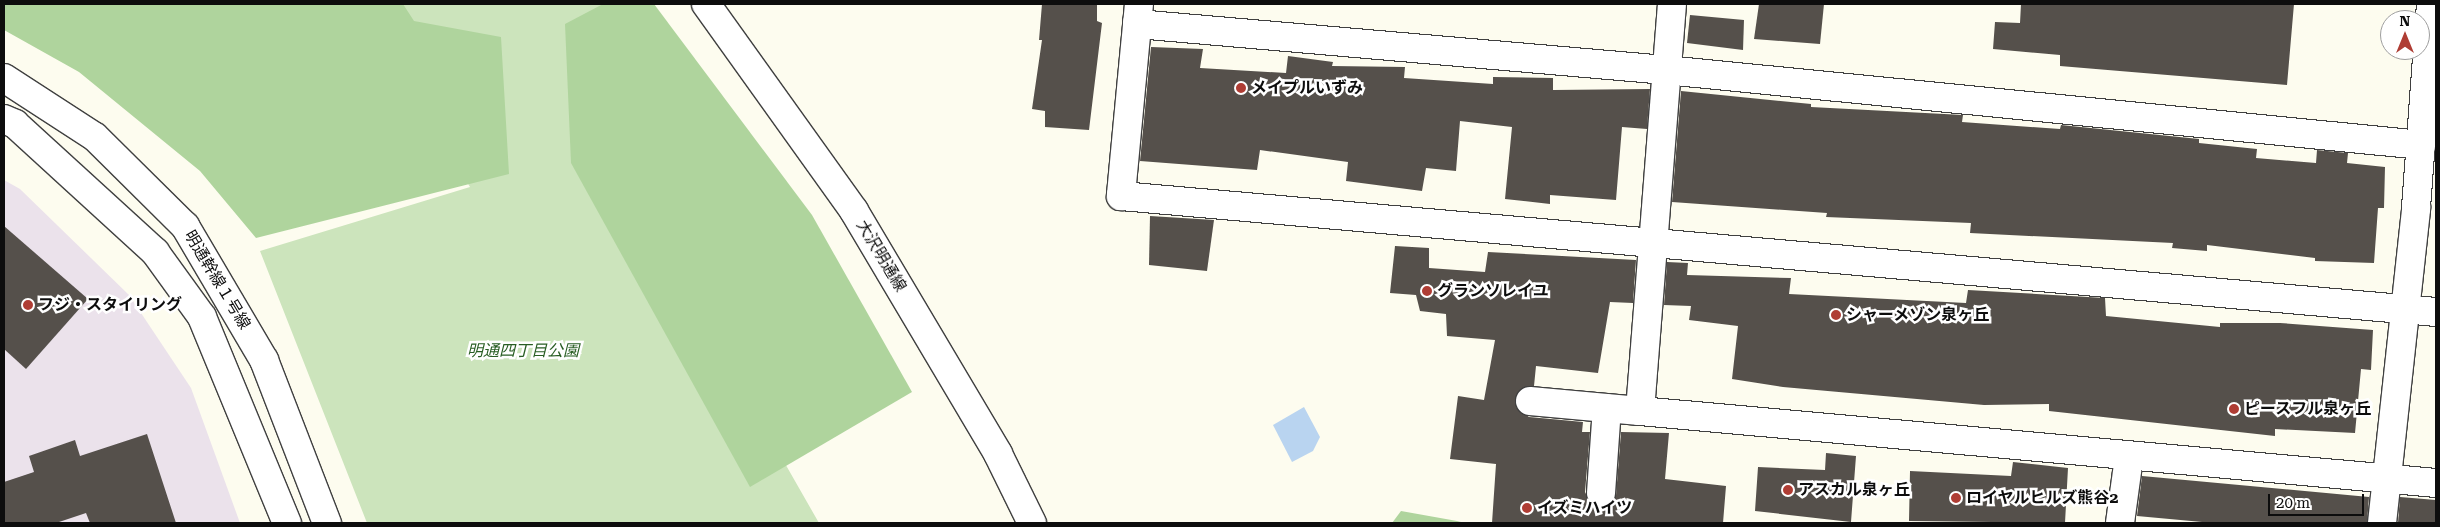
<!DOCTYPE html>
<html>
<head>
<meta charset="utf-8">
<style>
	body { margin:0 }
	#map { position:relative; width:2440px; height:527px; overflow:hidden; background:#fdfcef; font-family:"Roboto Serif","Noto Sans JP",serif }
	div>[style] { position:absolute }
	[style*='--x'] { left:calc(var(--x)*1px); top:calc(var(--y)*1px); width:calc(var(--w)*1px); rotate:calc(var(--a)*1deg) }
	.industrial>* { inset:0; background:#ebe2eb }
	.green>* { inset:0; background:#cce4bc }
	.forest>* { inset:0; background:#afd49d }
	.water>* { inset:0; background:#b9d4f0 }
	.building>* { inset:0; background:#55504b }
	.roads { filter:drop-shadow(1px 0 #404040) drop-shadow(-1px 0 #404040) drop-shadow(0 1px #404040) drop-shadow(0 -1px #404040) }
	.minor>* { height:28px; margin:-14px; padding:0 14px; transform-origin:14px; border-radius:14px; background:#fff }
	.tertiary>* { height:28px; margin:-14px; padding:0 14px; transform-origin:14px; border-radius:14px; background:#fff }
	.dots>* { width:14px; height:14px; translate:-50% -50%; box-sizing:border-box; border:2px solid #fff; border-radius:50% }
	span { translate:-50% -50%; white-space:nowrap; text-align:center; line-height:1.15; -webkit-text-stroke:5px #fff; paint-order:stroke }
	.poi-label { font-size:16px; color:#0d0d0d; font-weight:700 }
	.left { translate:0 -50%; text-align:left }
	.street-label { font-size:16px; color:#0d0d0d }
	.park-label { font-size:16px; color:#295e24; font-style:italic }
	.frame { position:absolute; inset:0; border:5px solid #0d0d0d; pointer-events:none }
	.north { position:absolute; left:2380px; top:10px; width:50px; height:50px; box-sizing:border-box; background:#fff; border:1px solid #9e9e9e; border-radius:50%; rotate:0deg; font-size:14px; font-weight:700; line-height:20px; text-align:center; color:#0d0d0d }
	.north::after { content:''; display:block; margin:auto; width:18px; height:22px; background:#af3d34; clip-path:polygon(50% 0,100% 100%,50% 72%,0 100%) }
	.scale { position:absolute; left:2268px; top:494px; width:96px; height:22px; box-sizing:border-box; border:2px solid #0d0d0d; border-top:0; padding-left:6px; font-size:15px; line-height:18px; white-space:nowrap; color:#0d0d0d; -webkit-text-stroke:4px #fff; paint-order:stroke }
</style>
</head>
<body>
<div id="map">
	<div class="industrial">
		<i style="clip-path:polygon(4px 180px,20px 189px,129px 295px,191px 388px,240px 523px,4px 523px)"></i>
	</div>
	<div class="green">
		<i style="clip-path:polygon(358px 4px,627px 4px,636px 203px,819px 523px,367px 523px,260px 251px,470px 187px)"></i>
	</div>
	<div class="forest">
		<i style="clip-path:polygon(4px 4px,403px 4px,414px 21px,501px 37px,509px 174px,256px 238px,200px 171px,79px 72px,4px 30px)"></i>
		<i style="clip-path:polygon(603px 4px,654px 4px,812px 215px,912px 392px,750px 487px,571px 163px,565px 24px)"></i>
		<i style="clip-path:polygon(1401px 511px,1457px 521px,1465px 523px,1392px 523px)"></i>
	</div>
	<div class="water">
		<i style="clip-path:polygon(1304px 407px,1320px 437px,1313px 451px,1292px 462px,1273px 425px)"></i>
	</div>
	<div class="building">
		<i style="clip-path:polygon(1042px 4px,1097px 4px,1097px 21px,1102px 23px,1089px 130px,1045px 127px,1045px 111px,1032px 109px,1042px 40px,1039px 40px)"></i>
		<i style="clip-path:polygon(1759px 4px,1824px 4px,1820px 44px,1754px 39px)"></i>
		<i style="clip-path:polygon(2021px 4px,2294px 4px,2287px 85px,2060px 66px,2060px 55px,1993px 49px,1995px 22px,2020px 23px)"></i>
		<i style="clip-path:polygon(1690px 15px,1744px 20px,1743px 50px,1687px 43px)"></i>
		<i style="clip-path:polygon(1151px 47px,1203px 49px,1200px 68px,1286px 73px,1288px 56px,1333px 62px,1332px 66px,1405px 67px,1404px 78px,1493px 84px,1493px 77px,1553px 78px,1553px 90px,1650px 89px,1647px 129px,1622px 127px,1616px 200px,1550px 195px,1550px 204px,1505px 199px,1512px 127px,1460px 121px,1456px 171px,1426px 168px,1422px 191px,1346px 181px,1348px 162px,1260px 150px,1257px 170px,1140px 161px)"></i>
		<i style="clip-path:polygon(1681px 91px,1811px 104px,1811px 107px,1963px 115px,1962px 122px,2060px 129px,2061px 125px,2199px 139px,2199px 143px,2257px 149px,2256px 158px,2316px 163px,2317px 150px,2348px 153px,2347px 163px,2385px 167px,2384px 208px,2378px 208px,2374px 263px,2315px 261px,2315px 258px,2207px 245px,2207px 251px,2172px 248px,2173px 243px,1970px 233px,1971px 223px,1826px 217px,1827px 213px,1672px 202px)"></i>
		<i style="clip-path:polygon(1150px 216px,1214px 220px,1207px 271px,1149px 265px)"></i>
		<i style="clip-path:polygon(4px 226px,88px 299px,26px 369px,4px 349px)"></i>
		<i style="clip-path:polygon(1395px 246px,1429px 248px,1429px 268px,1485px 272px,1488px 252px,1636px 260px,1633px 303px,1610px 302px,1598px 373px,1536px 366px,1534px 386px,1518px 392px,1516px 407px,1529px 417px,1583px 422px,1582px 432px,1590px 432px,1585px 492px,1592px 506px,1599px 508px,1608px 507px,1616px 495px,1621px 432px,1669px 433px,1665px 479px,1726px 486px,1723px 523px,1492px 523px,1496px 464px,1450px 459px,1458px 396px,1484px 400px,1495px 340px,1447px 336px,1446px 314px,1420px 311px,1416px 295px,1390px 293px)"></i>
		<i style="clip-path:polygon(1667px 262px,1688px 263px,1687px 275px,1791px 278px,1789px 294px,1966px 303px,1968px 290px,2105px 298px,2106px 316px,2220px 327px,2220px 323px,2280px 323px,2373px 330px,2371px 370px,2361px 369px,2355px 433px,2275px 429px,2275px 436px,2049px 411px,2049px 404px,1984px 405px,1783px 387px,1732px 379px,1738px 326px,1689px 320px,1691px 306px,1664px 305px)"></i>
		<i style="clip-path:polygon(147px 434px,176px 523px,90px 523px,86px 513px,56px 523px,4px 523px,4px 482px,34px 472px,29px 456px,75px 440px,80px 456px)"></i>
		<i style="clip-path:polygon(1826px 453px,1856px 456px,1851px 522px,1755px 511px,1758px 467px,1825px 470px)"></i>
		<i style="clip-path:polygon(2013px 462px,2068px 468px,2065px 523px,1909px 521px,1910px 471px,2011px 476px)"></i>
		<i style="clip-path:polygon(2142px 476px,2369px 497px,2367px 523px,2213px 523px,2137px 516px)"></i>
		<i style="clip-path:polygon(2400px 497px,2436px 500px,2436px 523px,2398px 523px)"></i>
	</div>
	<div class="roads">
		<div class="minor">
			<i style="--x:1139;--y:4;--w:193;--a:95.4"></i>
			<i style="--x:1121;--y:196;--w:1320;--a:5.04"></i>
			<i style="--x:1672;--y:4;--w:408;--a:94.5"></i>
			<i style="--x:1640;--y:411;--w:799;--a:5.17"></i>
			<i style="--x:1137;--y:24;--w:531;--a:4.97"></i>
			<i style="--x:1666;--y:70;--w:759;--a:5.67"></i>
			<i style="--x:1530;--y:401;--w:110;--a:5.2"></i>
			<i style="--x:1601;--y:493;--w:85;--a:-86"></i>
			<i style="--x:2120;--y:523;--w:67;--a:-82.2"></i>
			<i style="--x:2382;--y:523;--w:317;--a:-83.8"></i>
			<i style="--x:2416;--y:208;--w:205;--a:-85.8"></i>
		</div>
		<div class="tertiary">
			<i style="--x:706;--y:4;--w:254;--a:54.4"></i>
			<i style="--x:854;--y:211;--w:282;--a:59.3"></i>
			<i style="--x:998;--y:454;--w:77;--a:63.8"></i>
			<i style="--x:4;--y:78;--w:108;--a:33"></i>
			<i style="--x:95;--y:137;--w:127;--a:44.7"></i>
			<i style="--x:185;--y:226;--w:156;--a:59.5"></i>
			<i style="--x:264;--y:360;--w:175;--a:68.9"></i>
			<i style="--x:4;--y:119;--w:12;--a:24"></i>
			<i style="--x:15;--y:124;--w:190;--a:42.4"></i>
			<i style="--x:155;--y:252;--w:80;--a:54.1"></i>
			<i style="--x:202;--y:317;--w:223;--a:67.6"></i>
		</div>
	</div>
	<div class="dots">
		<i style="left:1241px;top:88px;background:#af3d34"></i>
		<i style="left:1427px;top:291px;background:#af3d34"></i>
		<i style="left:28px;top:305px;background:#af3d34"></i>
		<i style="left:1836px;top:315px;background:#af3d34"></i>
		<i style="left:2234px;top:409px;background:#af3d34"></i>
		<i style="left:1788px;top:490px;background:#af3d34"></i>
		<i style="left:1956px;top:498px;background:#af3d34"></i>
		<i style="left:1527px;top:508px;background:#af3d34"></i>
	</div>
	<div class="poi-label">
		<span class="left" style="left:1251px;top:88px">メイプルいずみ</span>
		<span class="left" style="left:1437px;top:291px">グランソレイユ</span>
		<span class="left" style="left:38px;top:305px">フジ・スタイリング</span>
		<span class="left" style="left:1846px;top:315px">シャーメゾン泉ヶ丘</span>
		<span class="left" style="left:2244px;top:409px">ピースフル泉ヶ丘</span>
		<span class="left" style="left:1798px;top:490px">アスカル泉ヶ丘</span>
		<span class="left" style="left:1966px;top:498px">ロイヤルヒルズ熊谷2</span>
		<span class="left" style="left:1537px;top:508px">イズミハイツ</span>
	</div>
	<div class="street-label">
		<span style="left:881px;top:256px;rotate:59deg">大沢明通線</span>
		<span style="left:217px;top:280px;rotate:59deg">明通幹線１号線</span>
	</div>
	<div class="park-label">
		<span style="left:523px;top:351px">明通四丁目公園</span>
	</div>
	<div class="frame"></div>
	<div class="north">N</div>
	<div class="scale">20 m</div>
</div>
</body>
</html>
